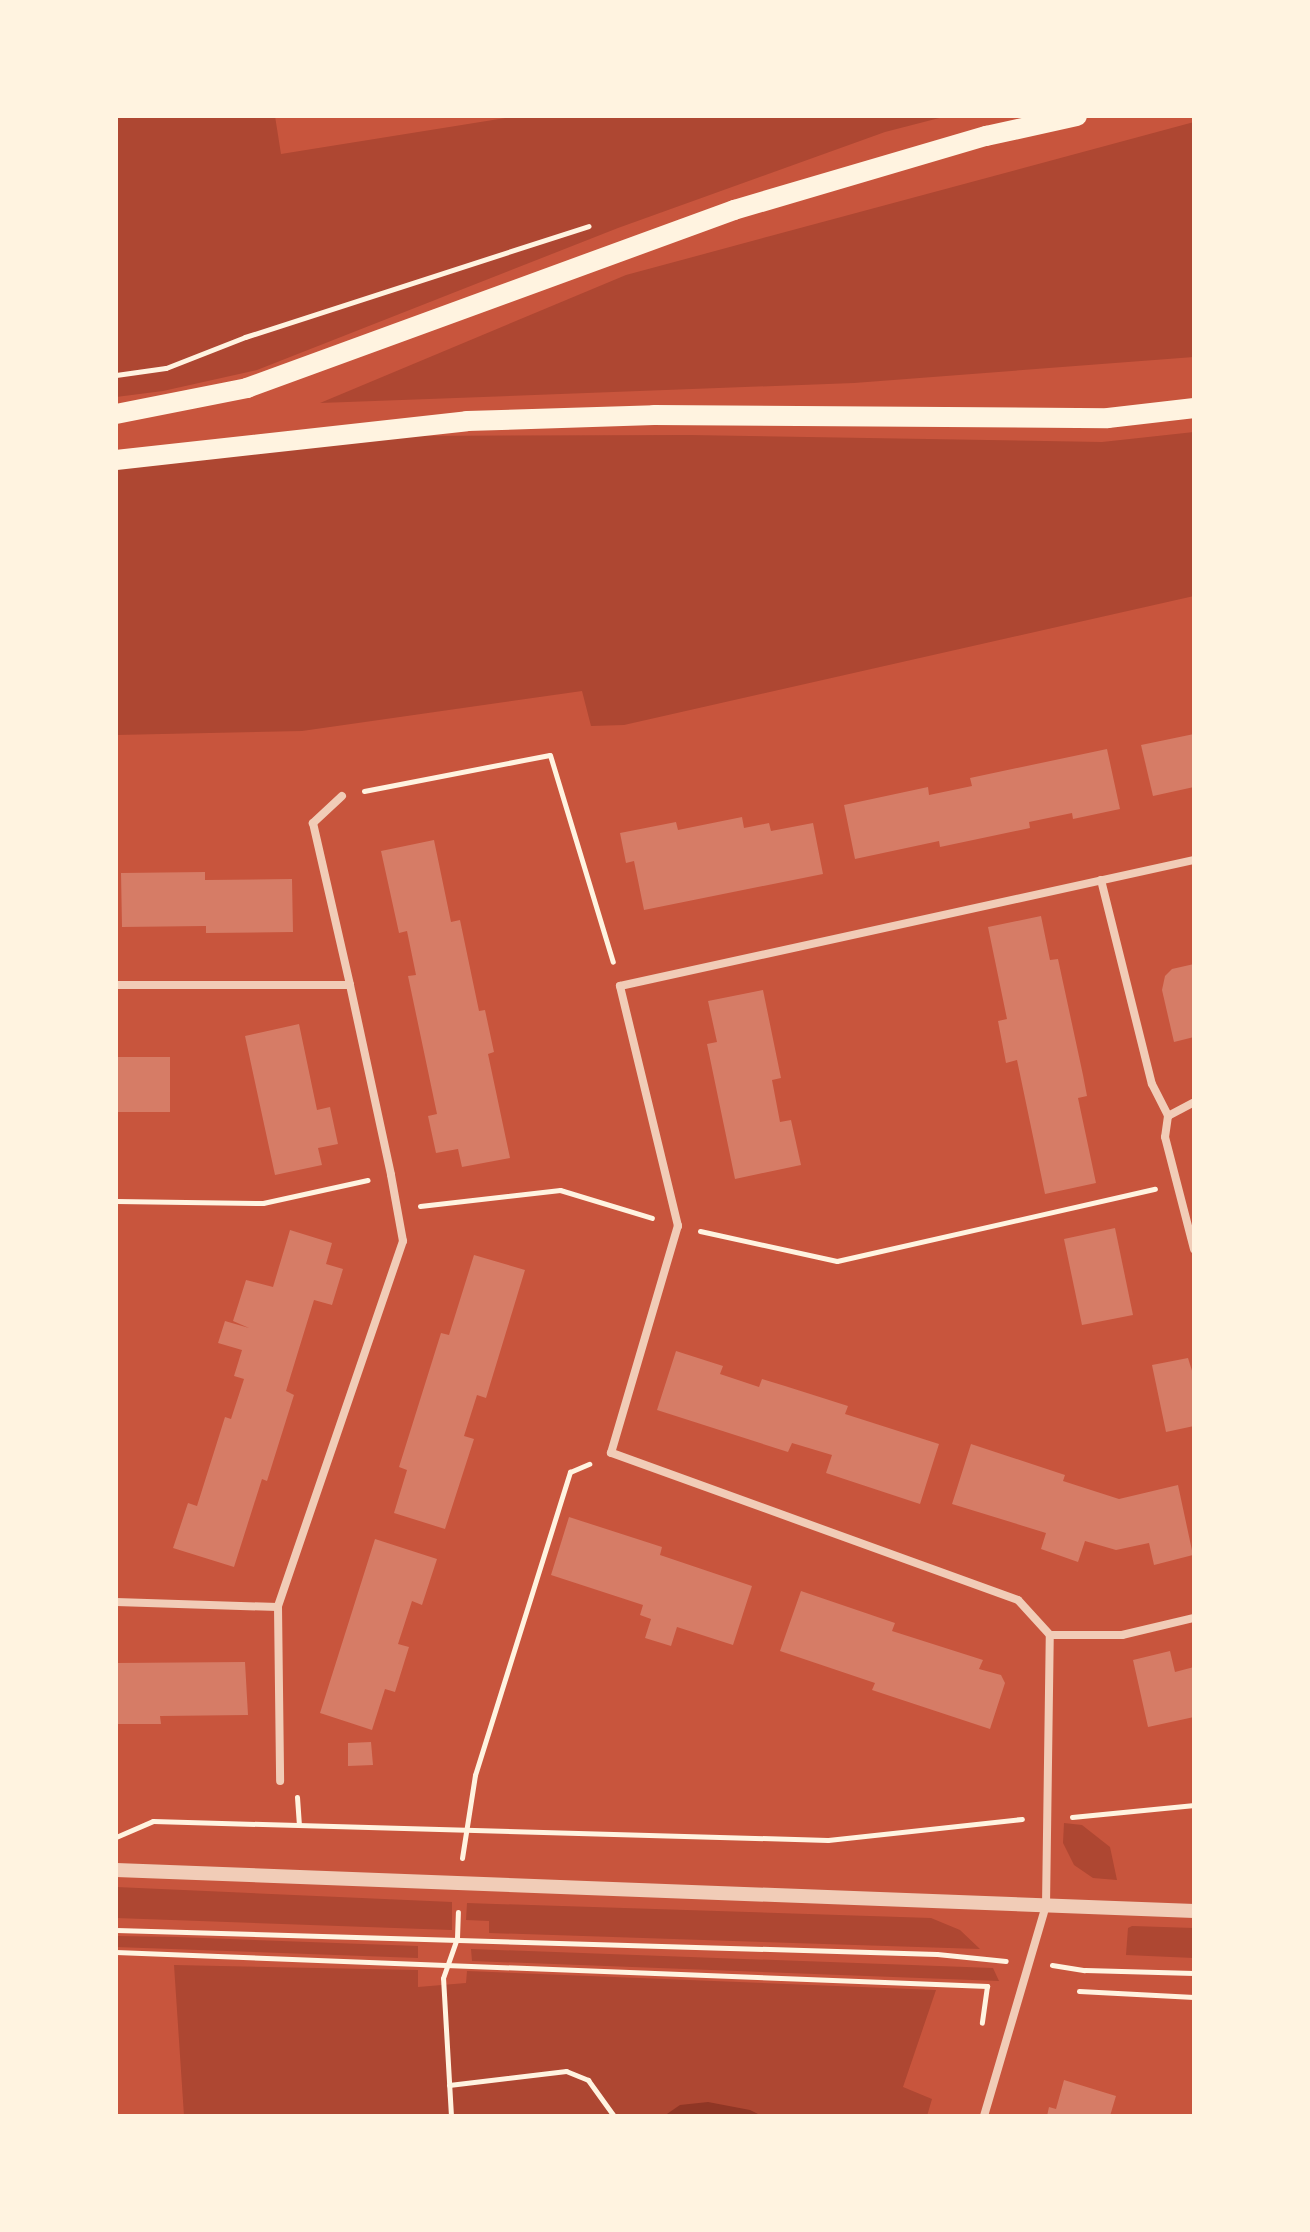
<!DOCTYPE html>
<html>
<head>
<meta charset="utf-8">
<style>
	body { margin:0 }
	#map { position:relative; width:1310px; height:2232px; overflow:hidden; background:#c8553d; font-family:Rubik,sans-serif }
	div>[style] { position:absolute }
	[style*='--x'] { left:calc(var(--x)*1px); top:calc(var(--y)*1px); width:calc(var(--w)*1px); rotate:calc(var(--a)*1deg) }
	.green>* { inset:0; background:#ae4732 }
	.water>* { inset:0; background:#8f3625 }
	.building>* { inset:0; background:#d67c66 }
	.path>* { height:5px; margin:-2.5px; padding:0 2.5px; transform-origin:2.5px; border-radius:2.5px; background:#fff3e0 }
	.minor>* { height:8px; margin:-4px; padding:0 4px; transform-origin:4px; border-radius:4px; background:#f1ccb7 }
	.tertiary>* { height:14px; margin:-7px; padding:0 7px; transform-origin:7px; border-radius:7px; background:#f1ccb7 }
	.primary>* { height:20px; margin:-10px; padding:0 10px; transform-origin:10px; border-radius:10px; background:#fff3e0 }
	span { translate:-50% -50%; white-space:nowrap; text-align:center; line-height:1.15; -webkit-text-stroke:6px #fff3e0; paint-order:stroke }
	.frame { position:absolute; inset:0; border:118px solid #fff3e0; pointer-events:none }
</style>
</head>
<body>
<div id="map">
	<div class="green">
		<i style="clip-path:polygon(116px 116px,275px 116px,281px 154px,517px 116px,947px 116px,885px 132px,618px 228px,257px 370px,163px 391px,116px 397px)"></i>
		<i style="clip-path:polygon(1194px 122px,1194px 357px,854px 383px,320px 403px,626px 275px)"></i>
		<i style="clip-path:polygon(1194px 432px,1194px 596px,624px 725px,591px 726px,582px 691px,302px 731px,116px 735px,116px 468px,398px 436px,690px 435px,1102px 442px)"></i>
		<i style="clip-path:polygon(1064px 1823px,1082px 1825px,1110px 1847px,1117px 1880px,1093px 1878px,1074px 1865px,1063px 1843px)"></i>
		<i style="clip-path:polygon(116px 1887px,452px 1902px,452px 1930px,116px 1918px)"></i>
		<i style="clip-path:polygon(467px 1903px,931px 1918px,960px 1930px,980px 1949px,489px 1933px,489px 1921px,466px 1920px)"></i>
		<i style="clip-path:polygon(1132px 1926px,1194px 1928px,1194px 1958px,1126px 1955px,1128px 1928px)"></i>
		<i style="clip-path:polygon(116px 1936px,176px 1937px,418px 1946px,418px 1958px,116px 1947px)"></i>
		<i style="clip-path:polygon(471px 1949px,993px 1968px,999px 1981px,472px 1961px)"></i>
		<i style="clip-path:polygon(174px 1965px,418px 1970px,418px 1987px,466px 1983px,467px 1971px,936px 1990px,903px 2087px,932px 2099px,927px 2116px,184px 2116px)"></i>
	</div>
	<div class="water">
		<i style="clip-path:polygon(708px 2102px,750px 2110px,762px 2116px,664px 2116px,680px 2105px)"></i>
	</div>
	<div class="building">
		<i style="clip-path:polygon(1194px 734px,1194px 787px,1153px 796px,1141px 745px)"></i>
		<i style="clip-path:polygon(1107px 749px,1120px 809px,1073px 819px,1072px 813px,1029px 822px,1030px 828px,940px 847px,939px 841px,855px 859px,844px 805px,928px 787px,929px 795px,972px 786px,970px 778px)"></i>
		<i style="clip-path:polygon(742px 817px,744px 828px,769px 823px,771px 831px,813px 823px,823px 874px,644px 910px,634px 861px,626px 863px,620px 833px,676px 822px,678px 830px)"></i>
		<i style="clip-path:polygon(434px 840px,451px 922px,460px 920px,479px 1011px,485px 1010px,494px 1052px,488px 1054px,510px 1158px,462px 1167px,458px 1149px,436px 1153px,428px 1116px,437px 1114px,408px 976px,416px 975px,407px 931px,399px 933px,381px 851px)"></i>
		<i style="clip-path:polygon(205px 872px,205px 880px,292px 879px,293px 932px,206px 933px,206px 926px,122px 927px,121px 873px)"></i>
		<i style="clip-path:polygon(1041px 916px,1050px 960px,1058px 959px,1083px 1075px,1087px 1096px,1078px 1098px,1096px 1183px,1045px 1194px,1017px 1060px,1006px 1063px,998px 1021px,1007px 1019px,988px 927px)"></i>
		<i style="clip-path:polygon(1194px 964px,1194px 1037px,1174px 1042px,1162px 990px,1165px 976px,1172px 969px)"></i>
		<i style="clip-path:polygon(763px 990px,781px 1078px,772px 1080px,780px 1122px,791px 1120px,801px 1165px,735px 1179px,707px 1044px,717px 1042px,708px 1001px)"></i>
		<i style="clip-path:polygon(299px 1024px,317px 1110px,330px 1107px,338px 1144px,318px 1148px,322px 1165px,275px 1175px,245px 1036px)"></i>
		<i style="clip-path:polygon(116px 1057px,170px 1057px,170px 1112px,116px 1112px)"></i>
		<i style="clip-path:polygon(1115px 1228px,1133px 1315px,1082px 1325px,1064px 1239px)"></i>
		<i style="clip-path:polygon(290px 1230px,332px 1243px,326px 1264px,343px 1269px,332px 1305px,314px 1300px,286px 1391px,294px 1395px,267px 1481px,262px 1479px,234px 1567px,173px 1548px,188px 1503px,197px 1506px,225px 1417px,231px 1419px,244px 1379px,234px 1376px,242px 1350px,218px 1343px,225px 1321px,249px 1328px,233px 1321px,246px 1280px,273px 1287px)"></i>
		<i style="clip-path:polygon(474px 1255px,525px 1270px,486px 1398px,477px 1395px,464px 1436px,474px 1439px,445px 1529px,394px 1513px,407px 1470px,399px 1467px,441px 1333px,449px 1335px)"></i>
		<i style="clip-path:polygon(676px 1351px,723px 1366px,720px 1374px,759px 1387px,762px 1379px,785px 1386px,848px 1406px,845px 1414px,939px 1444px,920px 1504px,826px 1473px,832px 1455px,792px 1443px,788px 1452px,657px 1410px)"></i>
		<i style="clip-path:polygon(1188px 1358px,1194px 1377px,1194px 1426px,1166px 1432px,1152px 1365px)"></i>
		<i style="clip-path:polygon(971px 1444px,1065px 1475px,1063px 1481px,1119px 1499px,1178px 1485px,1193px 1555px,1154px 1565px,1149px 1543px,1116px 1550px,1085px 1541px,1078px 1562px,1041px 1549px,1046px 1533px,952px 1504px)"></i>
		<i style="clip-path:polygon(569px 1517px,662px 1547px,660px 1555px,752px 1586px,733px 1645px,677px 1627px,671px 1646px,645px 1638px,651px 1619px,640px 1615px,643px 1605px,551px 1575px)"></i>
		<i style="clip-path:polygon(375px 1539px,437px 1559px,422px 1605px,412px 1601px,398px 1644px,409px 1647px,395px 1692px,385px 1689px,372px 1730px,320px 1713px)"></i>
		<i style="clip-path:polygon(801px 1591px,895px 1623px,892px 1631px,983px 1660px,979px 1669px,1001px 1675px,1005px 1683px,990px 1729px,872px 1690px,875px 1683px,780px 1651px)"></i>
		<i style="clip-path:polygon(1170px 1651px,1175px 1672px,1194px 1667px,1194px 1717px,1148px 1727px,1133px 1660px)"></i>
		<i style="clip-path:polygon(245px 1662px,248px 1715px,160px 1716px,161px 1724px,116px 1724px,116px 1663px)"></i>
		<i style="clip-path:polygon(371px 1742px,373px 1765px,348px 1766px,348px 1743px)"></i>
		<i style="clip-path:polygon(1064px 2080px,1116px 2096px,1110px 2116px,1047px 2116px,1049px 2107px,1056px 2109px)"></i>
	</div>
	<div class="path">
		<i style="--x:116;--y:375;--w:50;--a:-8"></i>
		<i style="--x:166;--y:368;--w:85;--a:-21.4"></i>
		<i style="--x:245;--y:337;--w:361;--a:-17.9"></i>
		<i style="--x:364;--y:791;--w:189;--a:-11"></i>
		<i style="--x:550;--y:755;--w:216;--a:73.1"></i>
		<i style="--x:116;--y:1201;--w:147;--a:0.8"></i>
		<i style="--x:263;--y:1203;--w:107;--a:-12.4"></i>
		<i style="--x:420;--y:1206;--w:141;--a:-6.5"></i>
		<i style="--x:560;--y:1190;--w:96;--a:16.9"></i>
		<i style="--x:700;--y:1231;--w:140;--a:12.4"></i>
		<i style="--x:837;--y:1261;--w:326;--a:-12.8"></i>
		<i style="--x:297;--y:1797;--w:28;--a:86"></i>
		<i style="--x:1072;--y:1817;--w:123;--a:-5.6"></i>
		<i style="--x:116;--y:1837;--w:40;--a:-23.4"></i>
		<i style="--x:153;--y:1821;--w:675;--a:1.61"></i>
		<i style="--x:828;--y:1840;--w:195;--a:-6.2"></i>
		<i style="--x:462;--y:1858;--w:84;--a:-81.1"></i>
		<i style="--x:475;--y:1775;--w:318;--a:-72.6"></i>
		<i style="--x:570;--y:1472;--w:21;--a:-23"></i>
		<i style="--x:116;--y:1930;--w:821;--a:1.67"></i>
		<i style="--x:937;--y:1954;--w:69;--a:5.8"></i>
		<i style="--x:116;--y:1952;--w:872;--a:2.24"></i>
		<i style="--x:987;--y:1986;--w:37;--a:98"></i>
		<i style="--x:1052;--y:1965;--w:33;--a:9"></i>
		<i style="--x:1085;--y:1970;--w:109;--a:1.6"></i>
		<i style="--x:1079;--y:1991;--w:115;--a:3"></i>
		<i style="--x:449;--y:2085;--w:118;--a:-6.8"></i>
		<i style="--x:566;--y:2071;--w:24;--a:22"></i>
		<i style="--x:588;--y:2080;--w:44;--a:54.2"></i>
		<i style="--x:451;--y:2116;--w:138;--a:-93.3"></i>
		<i style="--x:443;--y:1978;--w:42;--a:-70.7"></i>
		<i style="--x:457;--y:1938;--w:26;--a:-88"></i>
	</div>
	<div class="minor">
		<i style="--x:342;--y:796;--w:40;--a:137"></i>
		<i style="--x:313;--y:823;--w:166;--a:77.1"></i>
		<i style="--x:1101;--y:880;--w:210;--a:76"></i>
		<i style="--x:1152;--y:1084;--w:36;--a:63"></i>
		<i style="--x:1168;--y:1116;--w:21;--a:98"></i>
		<i style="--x:1165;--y:1137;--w:116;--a:75.5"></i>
		<i style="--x:116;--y:985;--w:234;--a:0"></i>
		<i style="--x:350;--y:985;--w:194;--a:77.8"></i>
		<i style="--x:391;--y:1175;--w:67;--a:79.7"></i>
		<i style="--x:403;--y:1241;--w:387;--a:108.9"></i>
		<i style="--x:278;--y:1607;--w:174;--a:89.3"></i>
		<i style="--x:1168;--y:1116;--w:30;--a:-28"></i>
		<i style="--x:116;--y:1602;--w:162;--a:1.8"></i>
		<i style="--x:1050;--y:1635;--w:72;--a:0"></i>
		<i style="--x:1122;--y:1635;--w:74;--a:-13.3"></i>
		<i style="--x:984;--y:2116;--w:219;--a:-73.6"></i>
		<i style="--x:1046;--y:1906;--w:271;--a:-89.2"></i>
		<i style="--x:1050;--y:1635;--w:47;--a:-132.4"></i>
		<i style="--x:1018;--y:1600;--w:433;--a:-160.1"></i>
		<i style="--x:611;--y:1453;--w:237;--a:-73.6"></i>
		<i style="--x:678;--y:1226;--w:247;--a:-103.6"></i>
		<i style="--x:620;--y:986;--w:588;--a:-12.38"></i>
	</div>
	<div class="tertiary">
		<i style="--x:116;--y:1870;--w:1079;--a:2.18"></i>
	</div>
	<div class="primary">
		<i style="--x:116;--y:414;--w:134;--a:-11.2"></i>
		<i style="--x:247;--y:388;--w:519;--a:-20.08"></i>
		<i style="--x:734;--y:210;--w:263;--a:-16.4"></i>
		<i style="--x:986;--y:136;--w:93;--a:-12.4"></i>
		<i style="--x:116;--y:460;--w:353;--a:-6.3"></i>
		<i style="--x:467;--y:421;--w:187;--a:-1.8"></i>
		<i style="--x:654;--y:415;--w:454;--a:0.4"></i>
		<i style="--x:1108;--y:418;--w:87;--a:-6.6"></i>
	</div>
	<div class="frame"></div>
</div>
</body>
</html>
